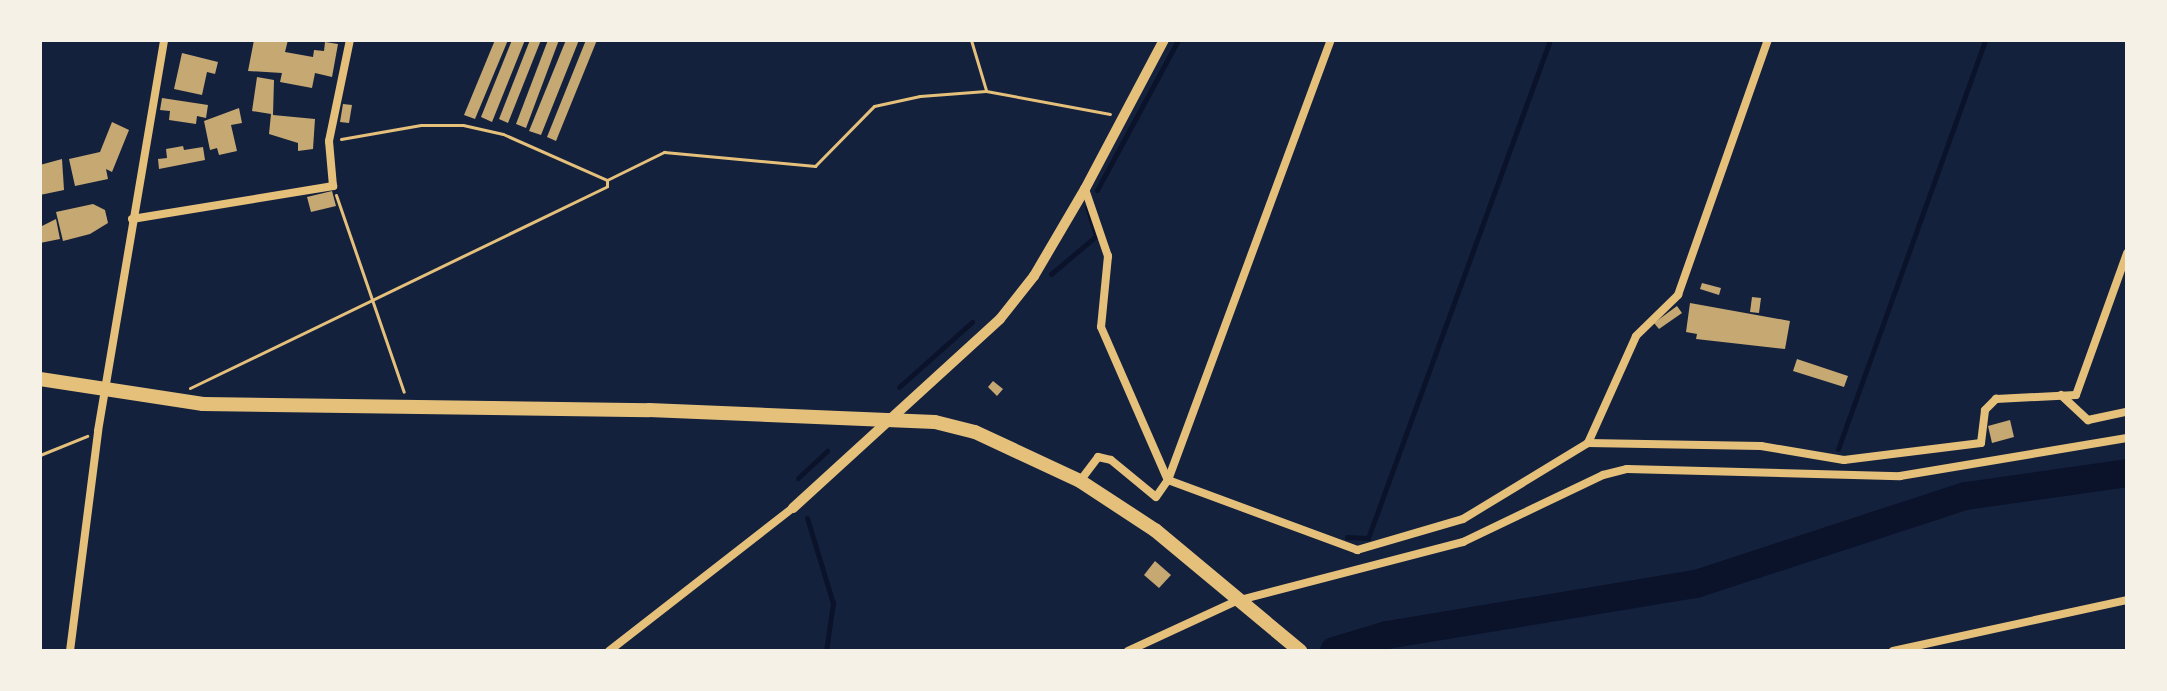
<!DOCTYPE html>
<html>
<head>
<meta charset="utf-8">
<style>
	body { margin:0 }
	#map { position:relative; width:2167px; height:691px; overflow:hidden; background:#14213d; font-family:"Titillium Web",sans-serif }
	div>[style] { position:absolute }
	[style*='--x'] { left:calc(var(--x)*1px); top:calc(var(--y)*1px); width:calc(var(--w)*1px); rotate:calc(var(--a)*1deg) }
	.stream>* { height:5px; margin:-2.5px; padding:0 2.5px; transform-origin:2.5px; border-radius:2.5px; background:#0b132b }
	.river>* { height:28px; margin:-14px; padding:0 14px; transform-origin:14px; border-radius:14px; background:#0b132b }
	.building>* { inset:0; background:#c6a872 }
	.path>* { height:3px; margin:-1.5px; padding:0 1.5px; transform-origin:1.5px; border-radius:1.5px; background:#e5c07b }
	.minor>* { height:8px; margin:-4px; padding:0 4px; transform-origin:4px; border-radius:4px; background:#e5c07b }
	.tertiary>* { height:10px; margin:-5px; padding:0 5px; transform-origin:5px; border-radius:5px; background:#e5c07b }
	.trunk>* { height:14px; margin:-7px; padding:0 7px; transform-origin:7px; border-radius:7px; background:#e5c07b }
	span { translate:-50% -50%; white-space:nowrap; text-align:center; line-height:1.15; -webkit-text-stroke:8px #f6f1e7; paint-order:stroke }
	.frame { position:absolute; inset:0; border:42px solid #f6f1e7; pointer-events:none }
</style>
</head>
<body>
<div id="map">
	<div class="stream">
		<i style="--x:1097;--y:190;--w:170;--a:-61.6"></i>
		<i style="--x:1051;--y:274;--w:59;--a:-40.2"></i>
		<i style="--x:1096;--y:236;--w:30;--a:-107"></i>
		<i style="--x:899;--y:387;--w:98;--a:-41.7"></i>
		<i style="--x:1838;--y:449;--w:435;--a:-70.2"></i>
		<i style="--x:798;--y:478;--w:40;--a:-43"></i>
		<i style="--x:807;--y:518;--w:89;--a:73"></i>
		<i style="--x:833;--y:603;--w:49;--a:98.3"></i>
		<i style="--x:1347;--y:537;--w:21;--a:3"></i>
		<i style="--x:1368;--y:538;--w:530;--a:-69.92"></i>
	</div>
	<div class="river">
		<i style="--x:1334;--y:651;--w:55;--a:-16.8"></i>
		<i style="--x:1387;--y:635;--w:313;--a:-9.4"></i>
		<i style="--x:1696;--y:584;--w:284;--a:-18.1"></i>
		<i style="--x:1966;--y:496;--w:163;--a:-8.1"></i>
	</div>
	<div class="building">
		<i style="clip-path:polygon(254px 40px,288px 40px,285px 52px,313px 57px,314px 50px,324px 51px,325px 42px,338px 44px,332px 77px,315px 73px,312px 88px,280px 82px,282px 73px,248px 71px)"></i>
		<i style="clip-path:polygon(495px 40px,508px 40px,475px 119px,464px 115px)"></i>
		<i style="clip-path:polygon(512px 40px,525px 40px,492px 122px,481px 117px)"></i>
		<i style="clip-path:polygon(530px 40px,541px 40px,508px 123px,499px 119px)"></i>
		<i style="clip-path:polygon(548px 40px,559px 40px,526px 128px,516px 124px)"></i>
		<i style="clip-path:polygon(566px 40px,579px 40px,541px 135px,529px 131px)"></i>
		<i style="clip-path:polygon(586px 40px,597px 40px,556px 141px,547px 137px)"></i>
		<i style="clip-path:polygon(182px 53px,218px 62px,215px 74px,207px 72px,202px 95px,174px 89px)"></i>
		<i style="clip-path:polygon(257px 77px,274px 80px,273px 115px,315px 119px,313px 149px,298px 151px,298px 143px,269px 134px,271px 114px,252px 111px)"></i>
		<i style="clip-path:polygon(162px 98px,208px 105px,206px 118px,197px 116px,196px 124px,169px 120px,170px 111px,160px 110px)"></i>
		<i style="clip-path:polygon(343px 104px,352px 105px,349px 123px,340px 122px)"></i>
		<i style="clip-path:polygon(239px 108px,242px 123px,231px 125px,237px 151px,219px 155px,217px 148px,210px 150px,204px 121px)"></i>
		<i style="clip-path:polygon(112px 122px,129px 130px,112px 172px,106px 169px,108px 179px,75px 186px,69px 159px,100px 152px)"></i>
		<i style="clip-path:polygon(183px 146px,184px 150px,203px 147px,205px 160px,159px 169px,158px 159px,167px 158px,166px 149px)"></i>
		<i style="clip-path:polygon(62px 159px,64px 190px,40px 195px,40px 165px)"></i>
		<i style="clip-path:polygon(332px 191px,336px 206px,311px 212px,307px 197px)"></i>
		<i style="clip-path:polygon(93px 204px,105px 210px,108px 223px,90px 234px,63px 241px,56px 212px)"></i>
		<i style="clip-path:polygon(56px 219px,60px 239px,40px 243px,40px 227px)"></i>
		<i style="clip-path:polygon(1702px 283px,1721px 288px,1719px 295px,1700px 289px)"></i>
		<i style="clip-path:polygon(1752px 297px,1761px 298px,1759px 313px,1750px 312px)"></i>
		<i style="clip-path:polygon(1690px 303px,1790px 321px,1785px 349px,1696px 339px,1697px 334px,1686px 332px)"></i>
		<i style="clip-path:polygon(1677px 306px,1682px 313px,1659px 329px,1654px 323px)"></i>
		<i style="clip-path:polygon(1797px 359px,1848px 376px,1844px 387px,1793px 371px)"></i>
		<i style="clip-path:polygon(993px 381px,1003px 389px,997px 396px,988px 387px)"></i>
		<i style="clip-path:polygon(2010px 420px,2014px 437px,1992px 443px,1988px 426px)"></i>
		<i style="clip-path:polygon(1155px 561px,1171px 575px,1159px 588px,1144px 575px)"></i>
	</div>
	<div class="path">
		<i style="--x:971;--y:40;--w:52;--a:73.3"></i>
		<i style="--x:341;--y:139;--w:81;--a:-9.9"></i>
		<i style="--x:421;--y:125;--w:42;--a:0"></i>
		<i style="--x:463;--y:125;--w:41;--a:12.7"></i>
		<i style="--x:503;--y:134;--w:114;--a:23.9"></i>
		<i style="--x:607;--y:180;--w:64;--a:-26.2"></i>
		<i style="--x:664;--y:152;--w:152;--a:5.3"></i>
		<i style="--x:815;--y:166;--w:84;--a:-45.5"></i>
		<i style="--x:874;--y:106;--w:47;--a:-12.3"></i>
		<i style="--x:920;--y:96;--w:66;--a:-4.3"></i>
		<i style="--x:986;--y:91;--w:126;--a:10.5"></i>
		<i style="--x:336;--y:195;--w:208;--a:71"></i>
		<i style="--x:190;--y:388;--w:463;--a:-25.8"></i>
		<i style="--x:607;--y:186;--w:5;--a:-90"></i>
		<i style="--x:40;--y:455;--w:51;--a:-22"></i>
	</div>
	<div class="minor">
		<i style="--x:1085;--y:189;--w:71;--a:71.1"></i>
		<i style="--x:1108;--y:256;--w:71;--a:95.6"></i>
		<i style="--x:1101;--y:327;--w:167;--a:66.4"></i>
		<i style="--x:1168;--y:480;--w:202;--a:20.3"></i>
		<i style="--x:1357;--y:550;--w:110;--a:-16.3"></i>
		<i style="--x:1463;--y:519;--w:146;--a:-31.3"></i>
		<i style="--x:1588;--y:443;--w:173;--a:1"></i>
		<i style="--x:1761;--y:446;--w:84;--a:9.6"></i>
		<i style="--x:1844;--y:460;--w:138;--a:-7.1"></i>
		<i style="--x:1981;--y:443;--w:33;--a:-83"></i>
		<i style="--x:1985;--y:410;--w:16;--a:-45"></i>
		<i style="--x:1996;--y:399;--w:80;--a:-2.9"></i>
		<i style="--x:2076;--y:395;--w:151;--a:-70.2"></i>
		<i style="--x:132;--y:219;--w:204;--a:-9.3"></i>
		<i style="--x:333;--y:186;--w:45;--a:-95.1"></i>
		<i style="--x:329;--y:141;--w:103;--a:-78.3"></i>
		<i style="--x:2061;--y:395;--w:37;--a:43"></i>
		<i style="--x:2088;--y:420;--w:40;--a:-12"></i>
		<i style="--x:1588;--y:443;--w:117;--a:-65.8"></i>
		<i style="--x:1636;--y:336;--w:59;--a:-44.3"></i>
		<i style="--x:1678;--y:295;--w:270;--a:-70.6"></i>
		<i style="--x:1080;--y:481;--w:30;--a:-53"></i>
		<i style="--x:1098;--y:457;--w:13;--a:13"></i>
		<i style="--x:1111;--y:460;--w:58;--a:39.4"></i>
		<i style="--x:1156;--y:497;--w:21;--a:-55"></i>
		<i style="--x:1168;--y:480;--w:469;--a:-69.7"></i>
		<i style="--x:70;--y:651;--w:222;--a:-82.7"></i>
		<i style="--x:98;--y:431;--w:397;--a:-80.4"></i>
		<i style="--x:609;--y:651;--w:233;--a:-37.9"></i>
		<i style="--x:1128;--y:651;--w:119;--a:-24.8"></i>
		<i style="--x:1236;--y:601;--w:235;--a:-14.6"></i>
		<i style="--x:1463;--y:542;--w:155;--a:-25.6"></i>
		<i style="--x:1603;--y:475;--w:25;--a:-14"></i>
		<i style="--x:1627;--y:469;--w:273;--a:1.5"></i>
		<i style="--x:1900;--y:476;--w:230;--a:-9.5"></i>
		<i style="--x:1893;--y:651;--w:239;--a:-12.3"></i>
	</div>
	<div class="tertiary">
		<i style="--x:793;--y:508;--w:280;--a:-42.4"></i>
		<i style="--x:1000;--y:319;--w:55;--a:-51.7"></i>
		<i style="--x:1034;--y:276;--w:101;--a:-59.6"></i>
		<i style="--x:1085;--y:189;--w:169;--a:-62.1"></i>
	</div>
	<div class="trunk">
		<i style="--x:40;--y:379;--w:165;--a:8.7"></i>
		<i style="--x:203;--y:404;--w:446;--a:0.8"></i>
		<i style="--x:649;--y:410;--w:286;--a:2.4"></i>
		<i style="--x:935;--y:422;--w:41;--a:14"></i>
		<i style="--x:975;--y:432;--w:116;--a:25"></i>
		<i style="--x:1080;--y:481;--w:90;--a:33.2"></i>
		<i style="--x:1155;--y:530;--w:189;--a:39.8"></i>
	</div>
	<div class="frame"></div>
</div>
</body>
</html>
